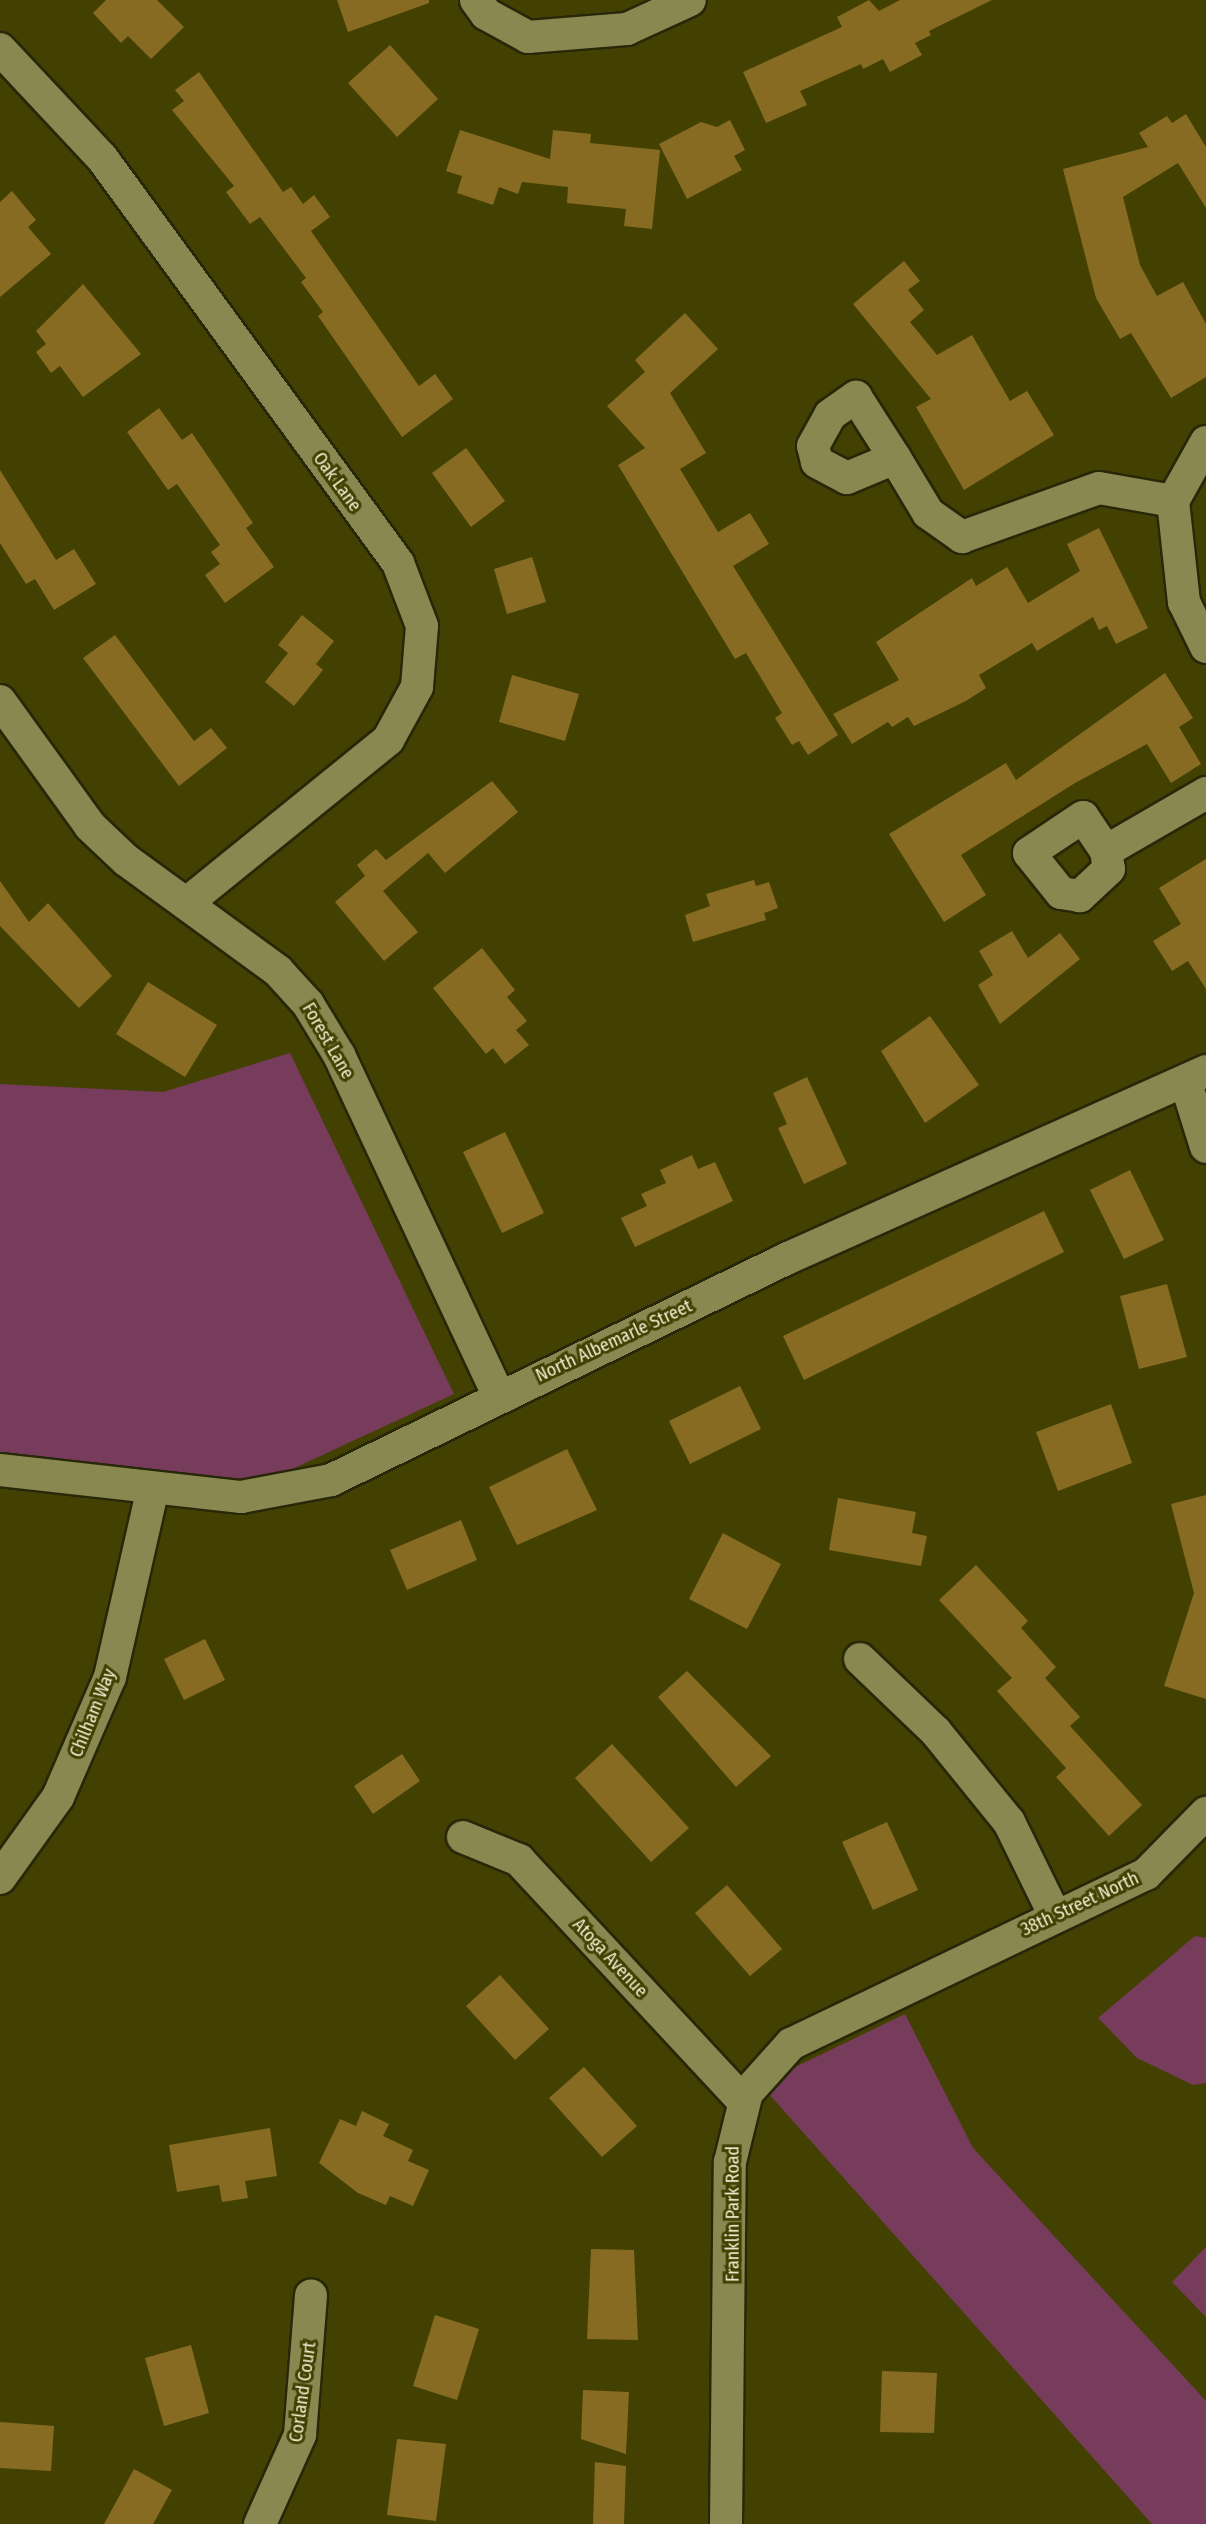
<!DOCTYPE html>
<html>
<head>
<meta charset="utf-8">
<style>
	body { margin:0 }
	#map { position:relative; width:1206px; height:2524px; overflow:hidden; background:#434102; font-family:"Fira Sans Condensed",sans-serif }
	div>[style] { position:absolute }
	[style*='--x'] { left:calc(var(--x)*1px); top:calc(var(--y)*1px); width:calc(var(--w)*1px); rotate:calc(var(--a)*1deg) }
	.green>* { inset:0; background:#773b5b }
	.building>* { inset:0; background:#876b22 }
	.roads { filter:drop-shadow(2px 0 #272709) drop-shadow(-2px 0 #272709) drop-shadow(0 2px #272709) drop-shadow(0 -2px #272709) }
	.minor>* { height:32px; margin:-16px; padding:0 16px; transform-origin:16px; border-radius:16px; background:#898850 }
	span { translate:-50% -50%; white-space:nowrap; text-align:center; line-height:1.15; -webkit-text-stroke:6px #434102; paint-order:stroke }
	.street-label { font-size:18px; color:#eff0d3 }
</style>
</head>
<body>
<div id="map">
	<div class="green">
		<i style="clip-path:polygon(290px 1053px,454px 1394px,260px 1484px,0 1454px,0 1084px,163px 1092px)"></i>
		<i style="clip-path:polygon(1195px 1936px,1206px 1938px,1206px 2083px,1193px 2085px,1137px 2058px,1098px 2018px)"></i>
		<i style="clip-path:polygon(905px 2014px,973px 2148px,1206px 2401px,1206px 2524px,1152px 2524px,760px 2084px)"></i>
		<i style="clip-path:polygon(1206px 2247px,1206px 2317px,1172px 2282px)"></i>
	</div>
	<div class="building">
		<i style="clip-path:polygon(106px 0,157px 0,184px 27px,151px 59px,128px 36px,121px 43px,93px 13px)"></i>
		<i style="clip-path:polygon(337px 0,429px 0,429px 3px,348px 32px)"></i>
		<i style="clip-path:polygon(869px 0,879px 11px,900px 0,992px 0,929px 31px,931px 35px,915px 43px,922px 55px,890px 72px,883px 59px,863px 69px,861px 64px,800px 91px,807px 105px,766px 123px,743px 72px,842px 27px,837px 17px)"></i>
		<i style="clip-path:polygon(390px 45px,438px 99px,397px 137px,348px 83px)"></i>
		<i style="clip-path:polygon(199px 72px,283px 192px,291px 187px,303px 204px,314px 195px,330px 217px,311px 231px,419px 386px,435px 374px,453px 399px,402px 437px,318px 316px,323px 312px,301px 282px,306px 278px,260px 217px,250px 224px,226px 192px,234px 186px,172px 110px,184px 101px,175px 90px)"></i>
		<i style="clip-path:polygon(1186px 114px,1206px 147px,1206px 208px,1178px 163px,1123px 197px,1140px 265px,1157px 296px,1183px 282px,1206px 324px,1206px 377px,1171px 398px,1131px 333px,1120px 339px,1096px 298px,1063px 169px,1148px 147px,1139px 133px,1167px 116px,1172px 123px)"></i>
		<i style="clip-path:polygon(730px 120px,745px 150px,734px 156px,742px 170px,687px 199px,659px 144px,701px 122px,717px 127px)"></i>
		<i style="clip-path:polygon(460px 130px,550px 159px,553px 130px,591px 134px,590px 143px,660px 150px,652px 229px,624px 226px,626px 209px,567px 203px,568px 187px,522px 182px,518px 194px,499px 187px,493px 205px,457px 193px,462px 176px,446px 171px)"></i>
		<i style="clip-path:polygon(12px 191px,36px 220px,28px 227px,51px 254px,0 297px,0 202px)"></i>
		<i style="clip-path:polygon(904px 261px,920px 281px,908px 290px,924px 310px,910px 322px,937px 355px,972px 335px,1010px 401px,1027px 391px,1054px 435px,964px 490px,916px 407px,931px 399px,853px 304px)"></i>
		<i style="clip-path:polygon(83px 284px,141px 354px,83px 397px,60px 366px,51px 373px,36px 352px,46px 344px,36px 331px)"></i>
		<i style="clip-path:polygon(685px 313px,718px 349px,670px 393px,706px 453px,680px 469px,718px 532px,750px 513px,769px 544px,733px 566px,838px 735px,808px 755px,799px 741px,792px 745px,775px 718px,782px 713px,746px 653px,735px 659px,618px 465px,645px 448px,607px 406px,645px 372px,635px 360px)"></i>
		<i style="clip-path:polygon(159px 408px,182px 440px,192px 433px,253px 523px,246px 528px,274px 567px,225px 603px,205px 575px,220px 564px,211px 552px,220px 545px,177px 484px,168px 490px,127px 432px)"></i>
		<i style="clip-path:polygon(466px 448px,505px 501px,471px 527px,432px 473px)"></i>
		<i style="clip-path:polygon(0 470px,56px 560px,74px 549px,96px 584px,54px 610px,35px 579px,26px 584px,0 543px)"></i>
		<i style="clip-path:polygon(1099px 528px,1148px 628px,1116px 644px,1107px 626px,1099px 630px,1093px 617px,1037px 651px,1032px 643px,979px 675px,986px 688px,966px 701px,914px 726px,908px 717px,892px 727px,888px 722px,852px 744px,833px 714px,899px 680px,876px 642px,972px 578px,976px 586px,1007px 567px,1028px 603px,1080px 571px,1067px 544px)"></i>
		<i style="clip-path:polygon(532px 557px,546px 602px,507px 614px,494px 569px)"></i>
		<i style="clip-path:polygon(302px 615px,334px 641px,316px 664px,323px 670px,294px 706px,265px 682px,288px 653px,278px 645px)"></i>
		<i style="clip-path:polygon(115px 635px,194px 741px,211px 728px,227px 748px,179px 786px,83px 658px)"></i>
		<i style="clip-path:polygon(1165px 673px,1193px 718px,1179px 727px,1201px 764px,1171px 783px,1147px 744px,1075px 783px,961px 855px,986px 895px,944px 922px,889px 834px,1006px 763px,1016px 780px)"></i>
		<i style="clip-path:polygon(512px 675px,579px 694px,565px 741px,499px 722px)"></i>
		<i style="clip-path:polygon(492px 781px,518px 812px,445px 873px,428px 853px,383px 891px,418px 932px,384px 961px,335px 902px,365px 876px,357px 865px,376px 849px,386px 860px)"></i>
		<i style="clip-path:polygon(1206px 859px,1206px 989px,1188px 961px,1172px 971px,1153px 941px,1181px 924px,1159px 888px)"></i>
		<i style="clip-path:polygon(754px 880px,756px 886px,769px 882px,778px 908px,764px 913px,766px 920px,693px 942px,685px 915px,710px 906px,706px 894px)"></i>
		<i style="clip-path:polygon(0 881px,29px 922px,48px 903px,112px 976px,79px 1008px,0 926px)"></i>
		<i style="clip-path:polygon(1012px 931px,1028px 958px,1060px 933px,1080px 959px,1000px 1024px,978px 985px,993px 975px,979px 951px)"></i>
		<i style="clip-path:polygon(482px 948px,515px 990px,507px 997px,527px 1021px,516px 1030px,529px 1045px,505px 1064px,493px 1048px,486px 1054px,433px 988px)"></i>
		<i style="clip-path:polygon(148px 982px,217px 1025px,185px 1077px,116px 1034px)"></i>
		<i style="clip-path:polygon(930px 1016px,979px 1085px,925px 1123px,881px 1051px)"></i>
		<i style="clip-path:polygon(807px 1077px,847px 1164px,804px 1184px,778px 1128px,787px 1124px,773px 1093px)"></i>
		<i style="clip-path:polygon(505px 1132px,544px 1213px,502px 1233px,463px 1152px)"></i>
		<i style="clip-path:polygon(692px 1155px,698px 1169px,715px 1162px,733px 1201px,635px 1247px,621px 1218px,647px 1206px,641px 1194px,666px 1183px,660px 1170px)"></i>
		<i style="clip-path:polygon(1130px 1170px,1164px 1240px,1124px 1259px,1090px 1190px)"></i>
		<i style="clip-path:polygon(1044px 1211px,1064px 1252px,804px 1380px,783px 1336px)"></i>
		<i style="clip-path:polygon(1167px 1284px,1187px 1357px,1139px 1369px,1120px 1296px)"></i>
		<i style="clip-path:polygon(740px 1386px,761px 1429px,690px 1464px,669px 1421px)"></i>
		<i style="clip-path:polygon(1111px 1404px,1132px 1463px,1058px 1491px,1036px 1432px)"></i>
		<i style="clip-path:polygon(567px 1449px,597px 1510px,517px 1545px,489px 1487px)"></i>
		<i style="clip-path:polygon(1206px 1495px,1206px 1699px,1164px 1686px,1194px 1593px,1171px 1504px)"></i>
		<i style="clip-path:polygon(838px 1498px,916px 1512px,912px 1533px,927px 1536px,921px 1566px,829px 1550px)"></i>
		<i style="clip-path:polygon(461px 1520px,477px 1560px,407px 1590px,390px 1550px)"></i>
		<i style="clip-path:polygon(723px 1533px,781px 1564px,747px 1629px,689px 1599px)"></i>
		<i style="clip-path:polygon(976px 1565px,1028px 1621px,1021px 1628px,1056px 1667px,1045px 1678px,1080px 1717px,1070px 1726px,1142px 1805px,1109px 1836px,1056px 1777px,1066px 1768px,997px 1691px,1012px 1678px,939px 1600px)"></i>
		<i style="clip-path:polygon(205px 1639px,225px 1680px,184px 1700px,164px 1659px)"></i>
		<i style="clip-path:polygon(687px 1671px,771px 1756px,736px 1787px,658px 1697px)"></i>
		<i style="clip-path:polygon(612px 1744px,689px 1828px,651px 1862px,575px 1778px)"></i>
		<i style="clip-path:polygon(402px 1754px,420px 1781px,373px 1814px,354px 1786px)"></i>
		<i style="clip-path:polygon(887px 1822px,918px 1890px,873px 1910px,842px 1842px)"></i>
		<i style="clip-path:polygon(727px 1885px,782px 1949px,750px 1976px,695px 1913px)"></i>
		<i style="clip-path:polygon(500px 1975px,549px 2029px,515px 2060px,466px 2006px)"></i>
		<i style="clip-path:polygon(584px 2067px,637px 2126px,602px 2157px,549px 2098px)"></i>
		<i style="clip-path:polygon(362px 2111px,389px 2124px,383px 2136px,413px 2150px,408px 2161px,429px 2170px,413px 2206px,390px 2196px,386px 2205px,358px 2193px,319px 2163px,340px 2119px,356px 2126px)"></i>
		<i style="clip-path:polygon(270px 2128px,277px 2176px,245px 2181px,248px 2198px,222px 2202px,219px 2185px,177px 2192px,169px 2145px)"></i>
		<i style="clip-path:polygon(591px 2249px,634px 2250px,638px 2340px,587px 2339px)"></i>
		<i style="clip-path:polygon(435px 2315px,479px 2329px,457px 2400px,413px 2386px)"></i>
		<i style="clip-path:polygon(191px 2345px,209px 2413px,164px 2426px,145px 2358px)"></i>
		<i style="clip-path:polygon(882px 2371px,937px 2373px,934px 2433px,880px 2432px)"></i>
		<i style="clip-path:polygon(583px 2390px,629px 2392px,626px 2454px,581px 2439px)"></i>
		<i style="clip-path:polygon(0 2422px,54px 2426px,51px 2471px,0 2468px)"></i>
		<i style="clip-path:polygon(397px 2439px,446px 2444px,436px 2521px,387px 2515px)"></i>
		<i style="clip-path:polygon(595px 2462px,626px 2466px,624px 2524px,593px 2524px)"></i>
		<i style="clip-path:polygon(134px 2469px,172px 2490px,153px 2524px,104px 2524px)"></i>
	</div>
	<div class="roads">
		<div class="minor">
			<i style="--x:476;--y:0;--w:17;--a:54"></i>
			<i style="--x:486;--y:14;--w:48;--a:28.7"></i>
			<i style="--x:528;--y:37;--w:99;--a:-4.6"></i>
			<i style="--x:627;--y:29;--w:69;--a:-24.7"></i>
			<i style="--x:0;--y:49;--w:149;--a:46.9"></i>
			<i style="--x:102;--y:158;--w:502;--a:53.84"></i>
			<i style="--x:398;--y:563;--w:67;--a:69.1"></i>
			<i style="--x:422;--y:626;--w:61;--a:94.7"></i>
			<i style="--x:417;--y:687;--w:60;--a:118.7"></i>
			<i style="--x:388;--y:740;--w:259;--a:141"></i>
			<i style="--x:1206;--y:442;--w:68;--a:119.2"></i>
			<i style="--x:1173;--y:501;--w:102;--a:83.8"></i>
			<i style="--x:1184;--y:602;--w:50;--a:63.9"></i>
			<i style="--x:895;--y:458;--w:52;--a:157.4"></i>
			<i style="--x:847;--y:478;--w:34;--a:-152"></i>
			<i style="--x:817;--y:462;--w:16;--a:-104"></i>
			<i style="--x:813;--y:446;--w:35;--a:-61"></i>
			<i style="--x:830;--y:415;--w:32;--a:-35"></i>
			<i style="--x:856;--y:397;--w:72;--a:57.4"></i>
			<i style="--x:895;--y:458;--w:64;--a:59"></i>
			<i style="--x:928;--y:513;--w:42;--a:35.2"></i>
			<i style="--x:962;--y:537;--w:145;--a:-19.7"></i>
			<i style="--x:1099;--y:488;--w:75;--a:10"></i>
			<i style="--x:0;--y:701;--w:154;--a:54.2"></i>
			<i style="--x:90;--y:826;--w:50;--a:43.4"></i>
			<i style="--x:126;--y:860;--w:188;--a:36.1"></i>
			<i style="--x:278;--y:971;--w:45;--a:47.7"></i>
			<i style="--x:308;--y:1004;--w:60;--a:58.7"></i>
			<i style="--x:339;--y:1055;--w:377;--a:64.9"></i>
			<i style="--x:1083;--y:817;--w:41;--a:55.9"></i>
			<i style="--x:1106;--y:851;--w:18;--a:81"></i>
			<i style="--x:1109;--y:869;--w:40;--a:137"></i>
			<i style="--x:1080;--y:896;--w:19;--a:-171"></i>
			<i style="--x:1061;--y:893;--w:51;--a:-128.7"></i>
			<i style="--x:1029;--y:853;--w:65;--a:-33.7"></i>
			<i style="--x:1106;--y:851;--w:116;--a:-30.1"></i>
			<i style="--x:1186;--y:1083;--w:67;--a:72.6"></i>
			<i style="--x:0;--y:1470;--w:243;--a:6.4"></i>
			<i style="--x:241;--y:1497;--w:92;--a:-10.7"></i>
			<i style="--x:331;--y:1480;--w:508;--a:-25.91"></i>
			<i style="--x:788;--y:1258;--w:458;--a:-24.1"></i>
			<i style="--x:860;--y:1659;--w:105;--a:43.8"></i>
			<i style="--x:936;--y:1732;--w:116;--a:51"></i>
			<i style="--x:1009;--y:1822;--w:102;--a:63.9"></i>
			<i style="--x:463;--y:1837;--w:61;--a:22.3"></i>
			<i style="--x:519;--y:1860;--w:329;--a:47.1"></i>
			<i style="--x:0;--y:1878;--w:100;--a:-54.4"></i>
			<i style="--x:58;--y:1797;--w:131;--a:-66.6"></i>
			<i style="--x:110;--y:1677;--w:194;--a:-77.2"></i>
			<i style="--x:260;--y:2524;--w:98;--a:-65.8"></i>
			<i style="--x:300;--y:2435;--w:140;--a:-85.5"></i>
			<i style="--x:726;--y:2524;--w:362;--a:-89.4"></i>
			<i style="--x:730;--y:2162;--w:71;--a:-76.2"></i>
			<i style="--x:747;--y:2093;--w:66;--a:-48.1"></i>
			<i style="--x:791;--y:2044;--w:394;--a:-25.6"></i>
			<i style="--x:1146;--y:1874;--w:86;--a:-45.5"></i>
		</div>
	</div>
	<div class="street-label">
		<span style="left:337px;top:482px;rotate:54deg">Oak Lane</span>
		<span style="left:328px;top:1041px;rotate:60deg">Forest Lane</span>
		<span style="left:614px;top:1341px;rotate:-25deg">North Albemarle Street</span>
		<span style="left:93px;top:1713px;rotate:-68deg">Chilham Way</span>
		<span style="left:1080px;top:1904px;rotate:-25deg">38th Street North</span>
		<span style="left:610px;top:1958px;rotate:47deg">Atoga Avenue</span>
		<span style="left:733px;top:2214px;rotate:-90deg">Franklin Park Road</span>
		<span style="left:303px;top:2392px;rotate:-82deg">Corland Court</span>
	</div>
</div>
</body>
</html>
